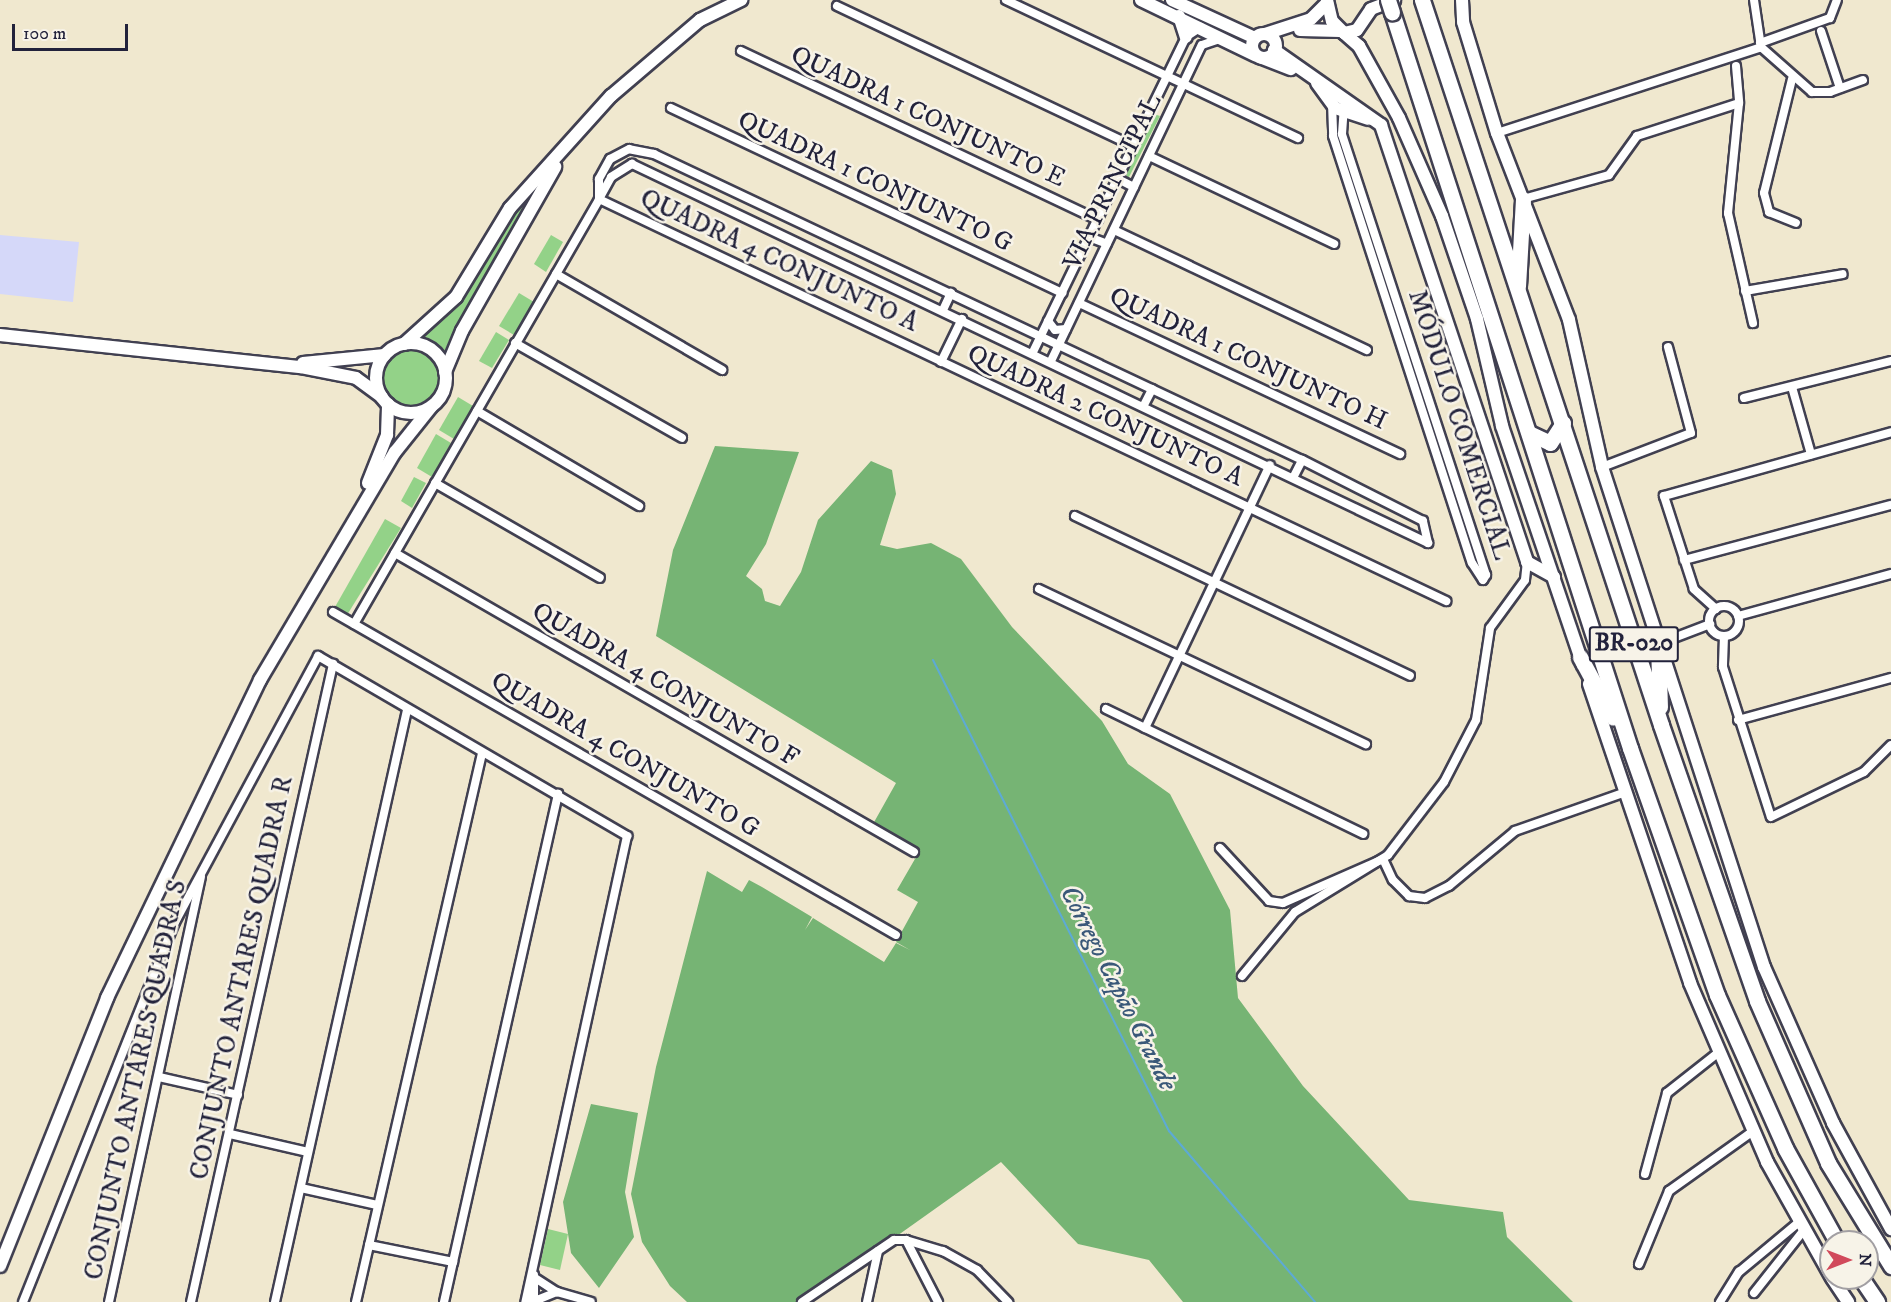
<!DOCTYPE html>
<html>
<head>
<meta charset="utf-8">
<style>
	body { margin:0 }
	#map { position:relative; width:1891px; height:1302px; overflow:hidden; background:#f0e8cf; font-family:"IM FELL DW Pica",serif }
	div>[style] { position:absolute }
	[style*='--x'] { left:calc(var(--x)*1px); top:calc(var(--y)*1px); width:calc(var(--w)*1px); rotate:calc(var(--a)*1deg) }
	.built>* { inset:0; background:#d5d8f9 }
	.green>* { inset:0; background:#93d288 }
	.round { border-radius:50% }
	.forest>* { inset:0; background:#76b474 }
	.stream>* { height:2px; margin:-1px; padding:0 1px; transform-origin:1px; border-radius:1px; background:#5daad6 }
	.roads { filter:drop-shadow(2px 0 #414051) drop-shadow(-2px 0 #414051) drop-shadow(0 2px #414051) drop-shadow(0 -2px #414051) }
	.street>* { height:8px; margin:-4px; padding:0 4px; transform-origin:4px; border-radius:4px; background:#fff }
	.street>.ring { margin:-4px; padding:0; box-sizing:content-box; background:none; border:8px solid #fff; border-radius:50% }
	.secondary>* { height:12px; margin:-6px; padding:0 6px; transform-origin:6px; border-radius:6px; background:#fff }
	.secondary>.ring { margin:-6px; padding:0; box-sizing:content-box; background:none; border:12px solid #fff; border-radius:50% }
	.highway>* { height:15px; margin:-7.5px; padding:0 7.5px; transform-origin:7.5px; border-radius:7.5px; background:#fff }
	.bridges { filter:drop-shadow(2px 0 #414051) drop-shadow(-2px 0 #414051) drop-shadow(0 2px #414051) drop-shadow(0 -2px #414051) }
	.highway-bridge>* { height:15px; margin:-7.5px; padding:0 7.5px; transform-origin:7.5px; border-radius:7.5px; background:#fff }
	span { translate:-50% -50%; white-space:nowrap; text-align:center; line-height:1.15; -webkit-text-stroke:5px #f7f3e8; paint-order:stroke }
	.shield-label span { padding:2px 4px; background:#f7f3e8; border:2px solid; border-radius:4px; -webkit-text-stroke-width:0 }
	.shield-label { font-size:24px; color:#22223b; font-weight:700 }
	.street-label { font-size:26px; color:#22223b }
	.water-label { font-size:27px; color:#3a5879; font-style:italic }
	.north { position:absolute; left:1819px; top:1230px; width:60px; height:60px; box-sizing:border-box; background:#f7f3e8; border:2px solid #a29fa3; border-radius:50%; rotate:90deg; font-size:16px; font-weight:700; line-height:24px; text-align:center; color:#22223b }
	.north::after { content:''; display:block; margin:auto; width:21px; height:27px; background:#d1495b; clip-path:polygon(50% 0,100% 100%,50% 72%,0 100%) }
	.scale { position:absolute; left:12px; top:24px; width:116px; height:27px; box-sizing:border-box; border:3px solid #22223b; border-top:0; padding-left:8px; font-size:18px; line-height:21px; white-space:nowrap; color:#22223b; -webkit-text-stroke:4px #f7f3e8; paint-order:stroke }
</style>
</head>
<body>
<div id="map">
	<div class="built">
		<i style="clip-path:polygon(0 235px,79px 242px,73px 302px,0 294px)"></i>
	</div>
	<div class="green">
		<i style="clip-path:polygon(1154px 114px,1160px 116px,1128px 179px,1125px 173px)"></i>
		<i style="clip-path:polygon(553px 164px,449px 341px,443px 355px,418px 336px,450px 310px,509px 214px)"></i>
		<i style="clip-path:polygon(551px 235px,563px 242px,546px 272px,534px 264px)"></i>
		<i style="clip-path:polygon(519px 293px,534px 302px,514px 335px,499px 326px)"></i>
		<i style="clip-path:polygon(496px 332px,509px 340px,492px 368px,479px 361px)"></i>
		<i class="round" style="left:379px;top:346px;width:64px;height:64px"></i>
		<i style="clip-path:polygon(458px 397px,473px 406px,454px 439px,439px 430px)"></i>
		<i style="clip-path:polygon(436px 434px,451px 443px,432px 477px,417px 468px)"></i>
		<i style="clip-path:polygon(414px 477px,426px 483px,412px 508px,401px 501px)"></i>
		<i style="clip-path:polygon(385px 519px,401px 528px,347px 615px,335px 607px)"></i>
		<i style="clip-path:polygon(548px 1229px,568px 1234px,560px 1270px,540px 1265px)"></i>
	</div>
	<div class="forest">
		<i style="clip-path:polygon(715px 446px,799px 452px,766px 544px,746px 576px,762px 589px,765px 601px,780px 606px,801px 572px,818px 520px,871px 461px,892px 470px,896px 494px,880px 545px,897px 549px,931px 543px,961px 559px,1012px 627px,1102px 721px,1128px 764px,1170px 794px,1230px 910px,1238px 998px,1303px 1086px,1409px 1200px,1503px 1212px,1507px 1237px,1573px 1302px,1183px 1302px,1149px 1260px,1078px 1244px,1001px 1162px,804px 1302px,687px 1302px,670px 1286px,642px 1242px,631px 1194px,656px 1067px,707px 871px,742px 892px,749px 880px,762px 887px,812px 917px,805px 930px,813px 918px,884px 962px,896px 943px,910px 950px,896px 942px,918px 902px,897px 890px,919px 852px,873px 824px,896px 783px,656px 636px,673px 550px)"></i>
		<i style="clip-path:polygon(591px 1104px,638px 1113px,625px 1192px,634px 1237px,599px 1288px,571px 1253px,563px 1202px)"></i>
	</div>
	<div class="stream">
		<i style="--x:933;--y:660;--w:527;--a:63.39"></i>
		<i style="--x:1169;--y:1131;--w:225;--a:49.5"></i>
	</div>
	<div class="roads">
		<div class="street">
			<i style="--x:1006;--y:0;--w:323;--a:25.3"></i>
			<i style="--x:1754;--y:0;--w:48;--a:81.5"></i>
			<i style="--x:837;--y:6;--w:327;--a:25.3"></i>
			<i style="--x:1821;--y:31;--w:60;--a:71.6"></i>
			<i style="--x:1760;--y:43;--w:74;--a:-19.7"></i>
			<i style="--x:1830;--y:18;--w:19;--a:-69"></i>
			<i style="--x:741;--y:51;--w:395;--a:25.3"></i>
			<i style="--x:1736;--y:66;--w:37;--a:85"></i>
			<i style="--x:1739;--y:103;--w:111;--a:95.7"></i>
			<i style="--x:1728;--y:213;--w:113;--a:77.2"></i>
			<i style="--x:1792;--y:79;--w:117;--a:103.8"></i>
			<i style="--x:1764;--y:193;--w:20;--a:75"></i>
			<i style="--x:1769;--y:212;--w:29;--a:22"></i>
			<i style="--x:1332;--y:102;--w:34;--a:88"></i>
			<i style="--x:1333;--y:136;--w:449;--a:72"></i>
			<i style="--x:1472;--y:563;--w:20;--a:57"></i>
			<i style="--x:1483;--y:580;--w:6;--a:-59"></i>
			<i style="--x:1486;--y:575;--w:464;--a:-108.1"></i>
			<i style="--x:1342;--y:134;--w:27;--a:-86"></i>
			<i style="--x:671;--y:108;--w:433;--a:25.3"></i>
			<i style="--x:1497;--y:133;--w:278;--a:-18"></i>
			<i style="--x:1761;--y:47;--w:68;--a:41.4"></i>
			<i style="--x:1812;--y:92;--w:18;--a:0"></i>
			<i style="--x:1830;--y:92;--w:35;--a:-20"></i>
			<i style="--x:1149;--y:156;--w:205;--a:25.4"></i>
			<i style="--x:1118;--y:179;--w:18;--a:27"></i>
			<i style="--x:599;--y:199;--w:938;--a:25.39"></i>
			<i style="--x:1523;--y:199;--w:89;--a:-15.6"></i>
			<i style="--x:1609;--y:175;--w:48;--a:-54.3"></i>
			<i style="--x:1637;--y:136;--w:107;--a:-17.9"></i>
			<i style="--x:1114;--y:230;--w:280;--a:25.4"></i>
			<i style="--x:1089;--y:237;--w:19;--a:21"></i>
			<i style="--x:556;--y:274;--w:192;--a:30"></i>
			<i style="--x:1745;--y:291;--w:99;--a:-9.8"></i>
			<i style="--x:1079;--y:303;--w:355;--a:25.2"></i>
			<i style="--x:943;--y:310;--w:19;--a:-65"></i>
			<i style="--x:1048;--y:321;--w:11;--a:52"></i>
			<i style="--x:1055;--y:330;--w:11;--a:-5"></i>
			<i style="--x:515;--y:343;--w:192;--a:29.6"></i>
			<i style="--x:1033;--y:352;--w:350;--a:-64.1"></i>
			<i style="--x:1186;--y:37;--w:18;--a:-34"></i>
			<i style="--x:1051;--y:361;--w:350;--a:-64.5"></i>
			<i style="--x:1202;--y:45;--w:18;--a:-19"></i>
			<i style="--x:941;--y:362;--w:48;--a:-64"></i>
			<i style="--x:1792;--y:387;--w:70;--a:74.2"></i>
			<i style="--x:1744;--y:398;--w:152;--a:-14.1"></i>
			<i style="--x:1144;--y:405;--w:18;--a:-63"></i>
			<i style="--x:477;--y:411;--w:188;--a:30.4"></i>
			<i style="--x:1602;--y:467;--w:95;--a:-20.9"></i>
			<i style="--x:1691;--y:433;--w:89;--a:-105"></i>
			<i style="--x:1294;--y:476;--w:18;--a:-63"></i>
			<i style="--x:435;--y:483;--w:190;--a:29.9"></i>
			<i style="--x:1075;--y:516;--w:371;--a:25.5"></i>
			<i style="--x:395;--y:553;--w:599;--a:29.95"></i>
			<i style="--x:1684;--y:560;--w:214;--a:-14.9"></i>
			<i style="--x:1039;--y:589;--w:362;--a:25.4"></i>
			<i class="ring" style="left:1709px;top:606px;width:22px;height:22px"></i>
			<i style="--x:1716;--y:609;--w:30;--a:-138"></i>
			<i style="--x:1694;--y:589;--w:98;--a:-107.9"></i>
			<i style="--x:1664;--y:496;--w:236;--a:-15.7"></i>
			<i style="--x:333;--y:612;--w:649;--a:29.84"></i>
			<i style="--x:1738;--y:616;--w:159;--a:-15.4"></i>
			<i style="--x:354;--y:624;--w:491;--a:-60"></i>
			<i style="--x:599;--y:199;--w:25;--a:-61"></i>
			<i style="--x:611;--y:177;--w:25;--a:-32"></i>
			<i style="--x:632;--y:164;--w:882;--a:25.46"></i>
			<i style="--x:1428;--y:543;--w:23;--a:-103"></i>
			<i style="--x:1423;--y:521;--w:136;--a:-153.2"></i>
			<i style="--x:1302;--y:460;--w:717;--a:-154.72"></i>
			<i style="--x:654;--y:154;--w:25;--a:-169"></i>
			<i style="--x:629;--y:149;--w:21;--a:152"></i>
			<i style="--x:610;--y:159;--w:23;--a:119"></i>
			<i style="--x:599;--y:179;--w:20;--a:90"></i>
			<i style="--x:1724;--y:636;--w:31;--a:92"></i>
			<i style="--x:1723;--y:667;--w:157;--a:72.3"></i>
			<i style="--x:1771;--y:817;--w:103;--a:-25.8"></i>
			<i style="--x:1864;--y:772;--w:38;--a:-45"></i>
			<i style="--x:1658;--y:644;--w:56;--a:-21"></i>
			<i style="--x:1106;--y:709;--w:286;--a:25.9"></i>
			<i style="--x:1738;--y:720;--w:159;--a:-15.4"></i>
			<i style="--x:1145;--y:728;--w:291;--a:-64.6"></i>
			<i style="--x:1220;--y:848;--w:72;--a:47.2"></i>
			<i style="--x:1269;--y:901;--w:14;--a:8"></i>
			<i style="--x:1283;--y:903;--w:109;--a:-23.7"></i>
			<i style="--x:1383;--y:859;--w:23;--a:65"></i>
			<i style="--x:1393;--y:880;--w:23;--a:45"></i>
			<i style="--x:1409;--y:896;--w:16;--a:7"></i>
			<i style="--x:1425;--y:898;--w:27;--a:-27"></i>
			<i style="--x:1449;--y:886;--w:86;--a:-39.8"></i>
			<i style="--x:1515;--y:831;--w:118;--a:-19.4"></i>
			<i style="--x:1242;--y:976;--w:83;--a:-50.4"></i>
			<i style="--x:1295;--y:912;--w:109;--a:-31.5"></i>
			<i style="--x:1388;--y:855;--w:92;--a:-52.5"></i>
			<i style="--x:1444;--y:782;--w:70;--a:-62.7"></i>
			<i style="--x:1476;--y:720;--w:93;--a:-81.3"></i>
			<i style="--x:1490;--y:628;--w:59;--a:-53.9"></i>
			<i style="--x:1525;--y:580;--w:18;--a:-84"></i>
			<i style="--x:159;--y:1077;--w:81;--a:12.8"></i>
			<i style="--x:230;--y:1134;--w:80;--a:13"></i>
			<i style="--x:1645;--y:1174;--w:84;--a:-74.8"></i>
			<i style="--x:1667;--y:1093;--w:66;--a:-38.3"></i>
			<i style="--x:301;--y:1188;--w:78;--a:12.6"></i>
			<i style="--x:906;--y:1240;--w:70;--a:62.7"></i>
			<i style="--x:369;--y:1245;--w:86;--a:11.4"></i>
			<i style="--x:1639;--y:1264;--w:79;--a:-67.7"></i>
			<i style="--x:1669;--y:1191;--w:103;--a:-35.5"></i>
			<i style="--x:534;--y:1275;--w:27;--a:90"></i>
			<i style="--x:532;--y:1276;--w:30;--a:33"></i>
			<i style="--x:1754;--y:1293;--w:80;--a:-51.6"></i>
			<i style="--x:23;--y:1302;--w:409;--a:-68.2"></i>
			<i style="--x:175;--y:922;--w:302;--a:-61.7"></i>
			<i style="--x:318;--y:656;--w:358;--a:30.2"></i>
			<i style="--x:627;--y:836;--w:477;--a:102.3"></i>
			<i style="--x:109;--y:1302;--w:435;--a:-77.8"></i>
			<i style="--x:191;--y:1302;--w:654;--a:-77.45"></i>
			<i style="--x:275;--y:1302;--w:607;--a:-77.43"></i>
			<i style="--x:356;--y:1302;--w:563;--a:-77.07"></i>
			<i style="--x:444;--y:1302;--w:521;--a:-77.35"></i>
			<i style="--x:532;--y:1302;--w:27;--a:-22"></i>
			<i style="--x:557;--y:1292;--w:35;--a:16"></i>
			<i style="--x:802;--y:1302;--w:111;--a:-34"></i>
			<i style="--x:894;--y:1240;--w:12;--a:0"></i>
			<i style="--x:906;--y:1240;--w:39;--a:17"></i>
			<i style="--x:943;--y:1251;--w:39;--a:29"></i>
			<i style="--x:977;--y:1270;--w:45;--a:45.9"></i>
			<i style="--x:867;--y:1302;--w:52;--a:-77.8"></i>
			<i style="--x:1720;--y:1302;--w:36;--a:-58"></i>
			<i style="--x:1739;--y:1272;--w:78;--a:-39.8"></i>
		</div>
		<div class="secondary">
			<i style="--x:1141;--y:0;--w:127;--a:25.8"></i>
			<i style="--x:1172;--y:0;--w:91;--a:24.6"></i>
			<i style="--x:1327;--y:0;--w:22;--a:77"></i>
			<i style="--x:1332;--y:21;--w:17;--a:45"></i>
			<i style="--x:1344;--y:33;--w:13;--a:-13"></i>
			<i style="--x:1357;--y:30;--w:25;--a:-56"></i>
			<i style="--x:1371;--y:9;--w:25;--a:-21"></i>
			<i style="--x:1462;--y:0;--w:22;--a:87"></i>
			<i style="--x:1463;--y:22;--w:116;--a:73"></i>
			<i style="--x:1497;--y:133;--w:200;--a:68.9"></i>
			<i style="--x:1569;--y:320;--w:151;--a:77.3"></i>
			<i style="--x:1602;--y:467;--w:526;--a:72.05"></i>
			<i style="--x:1764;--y:967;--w:171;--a:66.1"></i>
			<i style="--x:1833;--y:1123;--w:121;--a:61.3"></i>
			<i style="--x:1179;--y:16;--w:22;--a:72"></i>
			<i style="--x:1300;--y:30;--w:40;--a:1.4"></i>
			<i style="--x:1344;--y:33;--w:20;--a:41"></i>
			<i style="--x:1359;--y:46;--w:82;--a:60.9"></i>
			<i style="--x:1399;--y:118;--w:107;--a:66.3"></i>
			<i style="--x:1442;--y:216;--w:109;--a:71.2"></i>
			<i style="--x:1477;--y:319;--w:110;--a:76.8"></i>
			<i style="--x:1502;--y:426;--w:252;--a:71.3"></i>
			<i style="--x:1265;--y:34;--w:48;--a:-18.1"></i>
			<i style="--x:1311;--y:19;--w:23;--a:-45"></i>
			<i class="ring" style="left:1252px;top:34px;width:12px;height:12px"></i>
			<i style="--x:1274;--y:50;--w:131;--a:35"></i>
			<i style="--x:1381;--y:125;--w:461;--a:71.5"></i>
			<i style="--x:1527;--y:562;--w:31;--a:29"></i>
			<i style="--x:1262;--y:58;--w:31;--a:21"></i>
			<i style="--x:1317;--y:83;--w:31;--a:54"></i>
			<i style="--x:1335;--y:108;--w:35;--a:18"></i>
			<i style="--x:0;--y:335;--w:303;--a:6.1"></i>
			<i style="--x:301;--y:367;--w:56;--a:11.3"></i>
			<i style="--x:356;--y:378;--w:32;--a:36"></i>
			<i class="ring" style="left:376px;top:343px;width:58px;height:58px"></i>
			<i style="--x:404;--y:344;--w:70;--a:-42.1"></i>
			<i style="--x:456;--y:297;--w:104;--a:-58.8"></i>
			<i style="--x:510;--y:208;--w:151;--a:-48"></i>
			<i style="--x:611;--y:96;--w:117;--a:-40.5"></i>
			<i style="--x:700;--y:20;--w:46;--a:-26"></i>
			<i style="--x:303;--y:363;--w:82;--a:-5.6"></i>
			<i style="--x:445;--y:372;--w:44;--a:-67.5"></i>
			<i style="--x:462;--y:331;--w:189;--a:-60.4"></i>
			<i style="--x:368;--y:483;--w:52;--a:-68.4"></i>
			<i style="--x:387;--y:435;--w:31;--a:-88"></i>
			<i style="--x:1589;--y:684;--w:316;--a:71.3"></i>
			<i style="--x:1690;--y:983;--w:195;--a:66.7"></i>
			<i style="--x:1767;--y:1162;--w:131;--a:60.7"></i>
			<i style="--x:0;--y:1266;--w:289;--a:-68.2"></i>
			<i style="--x:107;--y:998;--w:353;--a:-64.3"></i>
			<i style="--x:260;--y:680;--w:265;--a:-59.4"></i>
			<i style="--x:395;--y:452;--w:58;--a:-51.3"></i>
			<i style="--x:1832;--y:1278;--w:29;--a:56"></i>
		</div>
		<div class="highway">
			<i style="--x:1422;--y:0;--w:763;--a:71.75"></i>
			<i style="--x:1661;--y:725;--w:292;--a:70.8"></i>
			<i style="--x:1757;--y:1001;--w:177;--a:66.3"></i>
			<i style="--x:1828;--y:1163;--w:121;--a:58.5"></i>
			<i style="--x:1392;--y:12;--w:774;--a:72.08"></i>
			<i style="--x:1630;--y:748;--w:262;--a:70.6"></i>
			<i style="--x:1717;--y:995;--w:167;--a:66"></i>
			<i style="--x:1785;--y:1148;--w:107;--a:61"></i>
			<i style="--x:1518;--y:286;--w:87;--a:-86.7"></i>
			<i style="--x:1529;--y:433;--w:23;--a:25"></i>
			<i style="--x:1550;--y:443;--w:24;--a:-57"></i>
			<i style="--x:1658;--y:644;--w:63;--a:88.2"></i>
			<i style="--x:1580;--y:657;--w:69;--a:61.6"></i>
			<i style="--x:1861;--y:1278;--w:29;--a:56"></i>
		</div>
	</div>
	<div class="bridges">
		<div class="highway-bridge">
			<i style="--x:1388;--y:0;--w:13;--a:72"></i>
		</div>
	</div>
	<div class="shield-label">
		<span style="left:1634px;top:644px">BR-020</span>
	</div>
	<div class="street-label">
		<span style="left:928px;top:117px;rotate:25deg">QUADRA 1 CONJUNTO E</span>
		<span style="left:875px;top:182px;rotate:25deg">QUADRA 1 CONJUNTO G</span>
		<span style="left:1113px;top:182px;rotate:-64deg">VIA PRINCIPAL</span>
		<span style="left:779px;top:261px;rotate:25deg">QUADRA 4 CONJUNTO A</span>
		<span style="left:1248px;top:359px;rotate:25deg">QUADRA 1 CONJUNTO H</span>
		<span style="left:1105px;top:416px;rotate:25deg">QUADRA 2 CONJUNTO A</span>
		<span style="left:1459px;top:425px;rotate:72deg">MÓDULO COMERCIAL</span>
		<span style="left:665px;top:685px;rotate:30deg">QUADRA 4 CONJUNTO F</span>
		<span style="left:625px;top:755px;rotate:30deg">QUADRA 4 CONJUNTO G</span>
		<span style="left:242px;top:978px;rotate:-78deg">CONJUNTO ANTARES QUADRA R</span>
		<span style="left:136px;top:1080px;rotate:-78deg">CONJUNTO ANTARES QUADRA S</span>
	</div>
	<div class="water-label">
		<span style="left:1118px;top:988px;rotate:63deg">Córrego Capão Grande</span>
	</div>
	<div class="north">N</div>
	<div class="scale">100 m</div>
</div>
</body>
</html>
